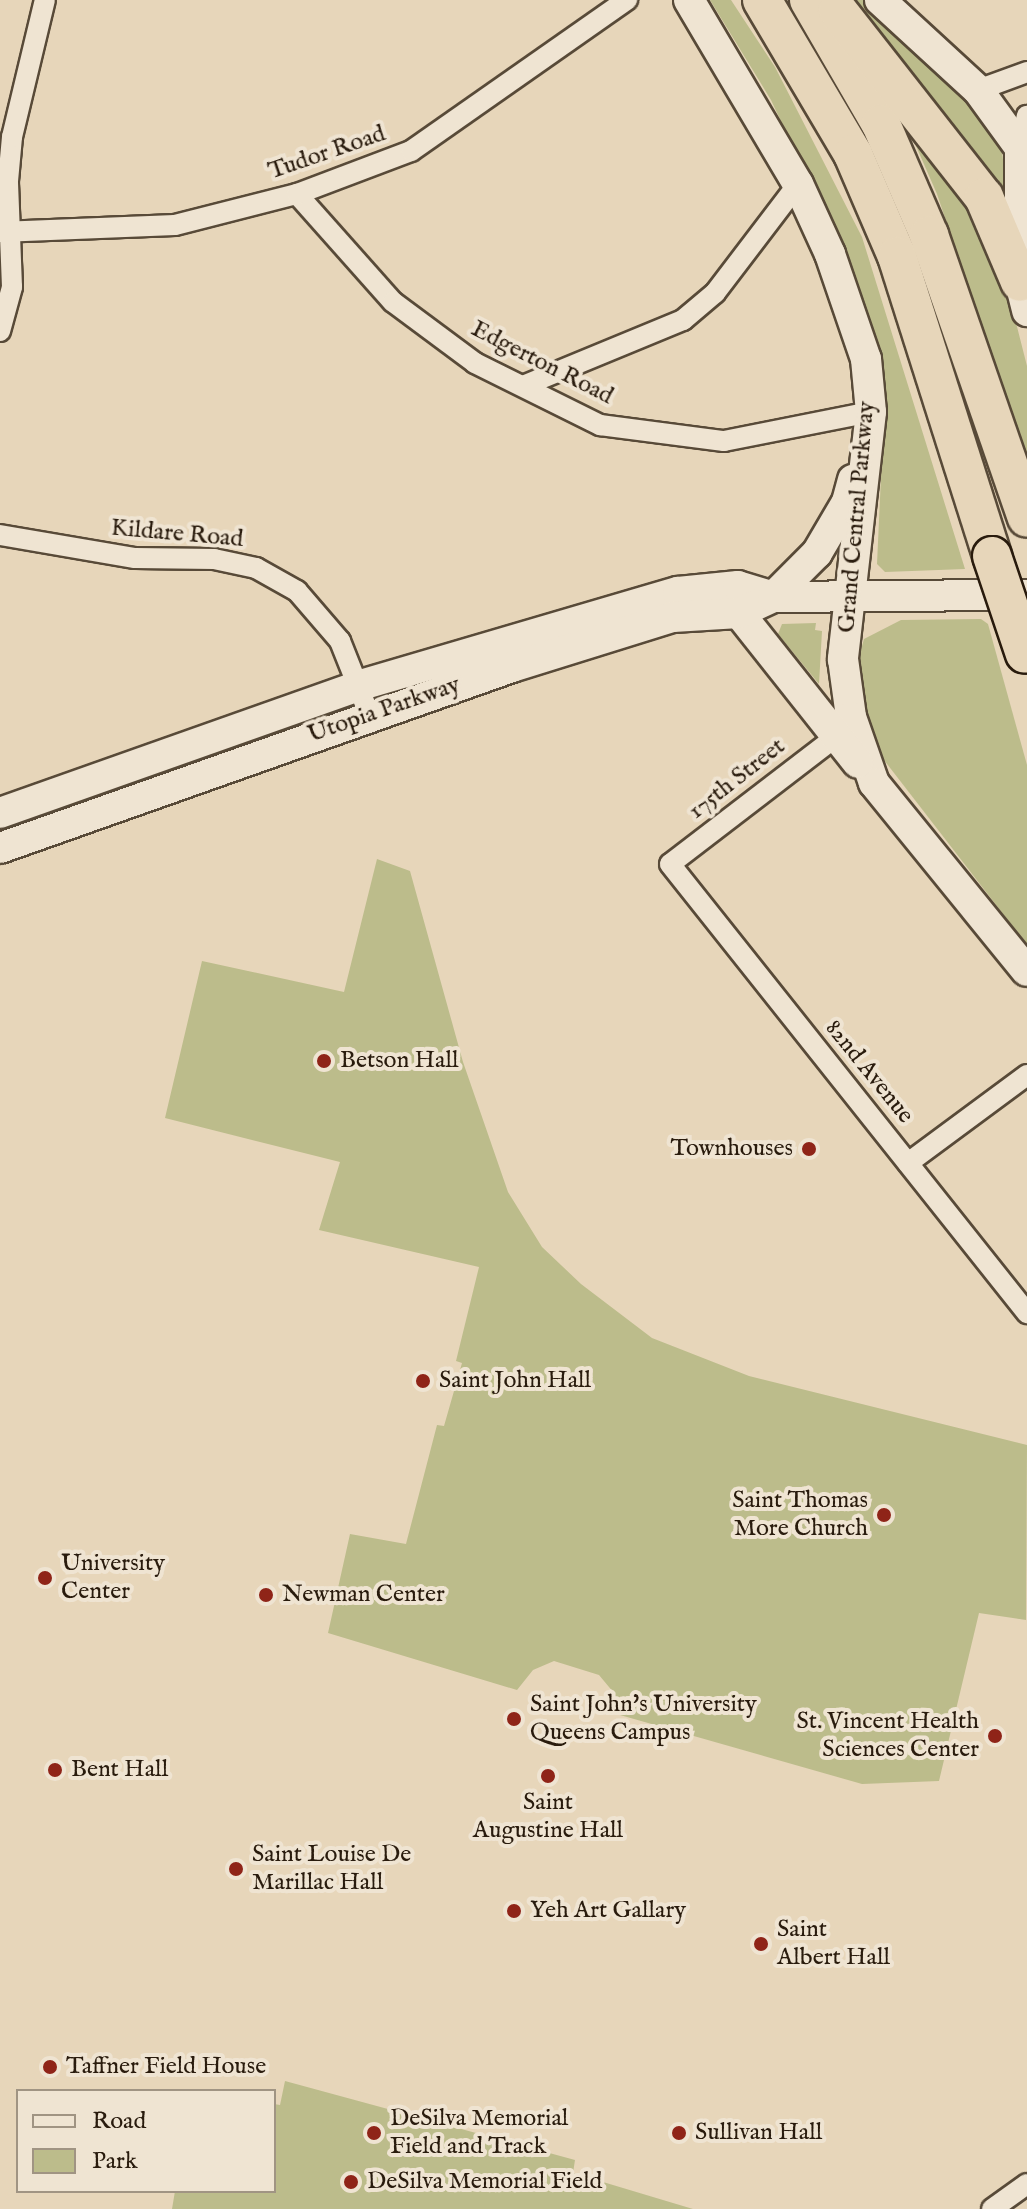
<!DOCTYPE html>
<html>
<head>
<meta charset="utf-8">
<style>
	body { margin:0 }
	#map { position:relative; width:1027px; height:2209px; overflow:hidden; background:#e7d6ba; font-family:"IM FELL English",serif }
	div>[style] { position:absolute }
	[style*='--x'] { left:calc(var(--x)*1px); top:calc(var(--y)*1px); width:calc(var(--w)*1px); rotate:calc(var(--a)*1deg) }
	.green>* { inset:0; background:#bcbc8b }
	.roads { filter:drop-shadow(2px 0 #584a38) drop-shadow(-2px 0 #584a38) drop-shadow(0 2px #584a38) drop-shadow(0 -2px #584a38) }
	.minor>* { height:20px; margin:-10px; padding:0 10px; transform-origin:10px; border-radius:10px; background:#efe4d2 }
	.secondary>* { height:30px; margin:-15px; padding:0 15px; transform-origin:15px; border-radius:15px; background:#efe4d2 }
	.motorway>* { height:38px; margin:-19px; padding:0 19px; transform-origin:19px; border-radius:19px; background:#e7d6ba }
	.bridges { filter:drop-shadow(2px 0 #291b0d) drop-shadow(-2px 0 #291b0d) drop-shadow(0 2px #291b0d) drop-shadow(0 -2px #291b0d) }
	.motorway-bridge>* { height:38px; margin:-19px; padding:0 19px; transform-origin:19px; border-radius:19px; background:#e7d6ba }
	.dots>* { width:22px; height:22px; translate:-50% -50%; box-sizing:border-box; border:4px solid #efe4d2; border-radius:50% }
	span { translate:-50% -50%; white-space:nowrap; text-align:center; line-height:1.15; -webkit-text-stroke:8px #efe4d2; paint-order:stroke }
	.street-label { font-size:24px; color:#291b0d }
	.poi-label { font-size:24px; color:#291b0d }
	.left { translate:0 -50%; text-align:left }
	.right { translate:-100% -50%; text-align:right }
	.legend { position:absolute; left:16px; top:2089px; width:260px; height:104px; box-sizing:border-box; background:#efe4d2; border:2px solid #a09483; margin:0; padding:10px 14px; list-style:none; font-size:24px; color:#291b0d }
	.legend li { display:flex; align-items:center; gap:16px; height:40px }
	.legend b { width:40px; border:2px solid #a09483 }
</style>
</head>
<body>
<div id="map">
	<div class="green">
		<i style="clip-path:polygon(710px 0,731px 0,775px 67px,862px 237px,965px 569px,885px 572px,877px 564px,884px 411px,859px 288px,771px 100px)"></i>
		<i style="clip-path:polygon(839px 0,865px 0,974px 103px,1001px 142px,1008px 205px)"></i>
		<i style="clip-path:polygon(919px 121px,1001px 264px,1027px 366px,1027px 462px,937px 194px,909px 130px)"></i>
		<i style="clip-path:polygon(981px 619px,988px 624px,1027px 765px,1027px 945px,877px 751px,856px 667px,864px 639px,901px 620px)"></i>
		<i style="clip-path:polygon(816px 623px,815px 630px,822px 631px,819px 684px,778px 634px,782px 624px)"></i>
		<i style="clip-path:polygon(377px 859px,410px 871px,463px 1062px,508px 1192px,542px 1247px,581px 1284px,652px 1338px,749px 1376px,1027px 1445px,1026px 1620px,979px 1613px,939px 1781px,862px 1784px,620px 1715px,614px 1693px,599px 1675px,554px 1661px,533px 1670px,517px 1690px,328px 1633px,350px 1534px,406px 1544px,437px 1425px,444px 1426px,462px 1363px,456px 1361px,479px 1267px,319px 1230px,340px 1162px,165px 1118px,202px 961px,344px 992px)"></i>
		<i style="clip-path:polygon(285px 2081px,575px 2160px,573px 2173px,693px 2209px,172px 2209px,175px 2191px,274px 2191px,274px 2104px,280px 2105px)"></i>
	</div>
	<div class="roads">
		<div class="minor">
			<i style="--x:978;--y:90;--w:52;--a:-20.2"></i>
			<i style="--x:1020;--y:148;--w:33;--a:-78"></i>
			<i style="--x:297;--y:194;--w:144;--a:48.4"></i>
			<i style="--x:393;--y:302;--w:102;--a:36.6"></i>
			<i style="--x:475;--y:363;--w:140;--a:26.4"></i>
			<i style="--x:600;--y:425;--w:125;--a:7.4"></i>
			<i style="--x:724;--y:441;--w:150;--a:-11.2"></i>
			<i style="--x:0;--y:232;--w:175;--a:-2.3"></i>
			<i style="--x:175;--y:225;--w:126;--a:-14.3"></i>
			<i style="--x:297;--y:194;--w:122;--a:-20.7"></i>
			<i style="--x:411;--y:151;--w:264;--a:-35"></i>
			<i style="--x:0;--y:331;--w:46;--a:-74.7"></i>
			<i style="--x:12;--y:287;--w:106;--a:-92.2"></i>
			<i style="--x:8;--y:181;--w:44;--a:-84.8"></i>
			<i style="--x:12;--y:137;--w:141;--a:-76.5"></i>
			<i style="--x:523;--y:386;--w:173;--a:-22.4"></i>
			<i style="--x:683;--y:320;--w:42;--a:-40.2"></i>
			<i style="--x:715;--y:293;--w:137;--a:-52.7"></i>
			<i style="--x:0;--y:535;--w:137;--a:9.7"></i>
			<i style="--x:135;--y:558;--w:79;--a:0.7"></i>
			<i style="--x:214;--y:559;--w:43;--a:12.1"></i>
			<i style="--x:256;--y:568;--w:47;--a:29.3"></i>
			<i style="--x:297;--y:591;--w:66;--a:49.3"></i>
			<i style="--x:340;--y:641;--w:79;--a:68.3"></i>
			<i style="--x:837;--y:736;--w:210;--a:142.5"></i>
			<i style="--x:670;--y:864;--w:574;--a:51.51"></i>
			<i style="--x:908;--y:1163;--w:148;--a:-36.5"></i>
			<i style="--x:992;--y:2209;--w:43;--a:-35.5"></i>
		</div>
		<div class="secondary">
			<i style="--x:689;--y:0;--w:214;--a:59.4"></i>
			<i style="--x:798;--y:184;--w:77;--a:65.4"></i>
			<i style="--x:830;--y:254;--w:111;--a:71.1"></i>
			<i style="--x:866;--y:359;--w:53;--a:84.6"></i>
			<i style="--x:871;--y:412;--w:249;--a:96.5"></i>
			<i style="--x:843;--y:659;--w:59;--a:82.1"></i>
			<i style="--x:851;--y:717;--w:70;--a:70.8"></i>
			<i style="--x:874;--y:783;--w:242;--a:50.9"></i>
			<i style="--x:880;--y:0;--w:133;--a:42.6"></i>
			<i style="--x:978;--y:90;--w:72;--a:54.1"></i>
			<i style="--x:1020;--y:148;--w:134;--a:90"></i>
			<i style="--x:1020;--y:282;--w:30;--a:76"></i>
			<i style="--x:739;--y:613;--w:191;--a:51.6"></i>
			<i style="--x:0;--y:813;--w:383;--a:-19.5"></i>
			<i style="--x:361;--y:685;--w:330;--a:-16.4"></i>
			<i style="--x:678;--y:592;--w:60;--a:-5.7"></i>
			<i style="--x:738;--y:586;--w:37;--a:17"></i>
			<i style="--x:773;--y:597;--w:254;--a:-0.5"></i>
			<i style="--x:0;--y:848;--w:543;--a:-19.47"></i>
			<i style="--x:512;--y:667;--w:169;--a:-17.3"></i>
			<i style="--x:673;--y:617;--w:66;--a:-3.5"></i>
			<i style="--x:739;--y:613;--w:38;--a:-25"></i>
			<i style="--x:773;--y:597;--w:62;--a:-45"></i>
			<i style="--x:817;--y:553;--w:59;--a:-59.5"></i>
			<i style="--x:847;--y:502;--w:23;--a:-75"></i>
		</div>
		<div class="motorway">
			<i style="--x:762;--y:0;--w:179;--a:59.4"></i>
			<i style="--x:853;--y:154;--w:111;--a:66.7"></i>
			<i style="--x:897;--y:256;--w:315;--a:72.4"></i>
			<i style="--x:809;--y:0;--w:143;--a:59.9"></i>
			<i style="--x:881;--y:124;--w:121;--a:66.6"></i>
			<i style="--x:929;--y:235;--w:299;--a:70.9"></i>
			<i style="--x:838;--y:11;--w:236;--a:51.9"></i>
			<i style="--x:984;--y:197;--w:92;--a:67"></i>
		</div>
	</div>
	<div class="bridges">
		<div class="motorway-bridge">
			<i style="--x:992;--y:556;--w:103;--a:71.4"></i>
		</div>
	</div>
	<div class="dots">
		<i style="left:324px;top:1061px;background:#8f2418"></i>
		<i style="left:809px;top:1149px;background:#8f2418"></i>
		<i style="left:423px;top:1381px;background:#8f2418"></i>
		<i style="left:884px;top:1515px;background:#8f2418"></i>
		<i style="left:45px;top:1578px;background:#8f2418"></i>
		<i style="left:266px;top:1595px;background:#8f2418"></i>
		<i style="left:514px;top:1719px;background:#8f2418"></i>
		<i style="left:995px;top:1736px;background:#8f2418"></i>
		<i style="left:55px;top:1770px;background:#8f2418"></i>
		<i style="left:548px;top:1776px;background:#8f2418"></i>
		<i style="left:236px;top:1869px;background:#8f2418"></i>
		<i style="left:514px;top:1911px;background:#8f2418"></i>
		<i style="left:761px;top:1944px;background:#8f2418"></i>
		<i style="left:50px;top:2067px;background:#8f2418"></i>
		<i style="left:374px;top:2133px;background:#8f2418"></i>
		<i style="left:679px;top:2133px;background:#8f2418"></i>
		<i style="left:351px;top:2182px;background:#8f2418"></i>
	</div>
	<div class="street-label">
		<span style="left:327px;top:153px;rotate:-19deg">Tudor Road</span>
		<span style="left:542px;top:363px;rotate:27deg">Edgerton Road</span>
		<span style="left:857px;top:517px;rotate:-85deg">Grand Central Parkway</span>
		<span style="left:177px;top:534px;rotate:5deg">Kildare Road</span>
		<span style="left:384px;top:710px;rotate:-19deg">Utopia Parkway</span>
		<span style="left:737px;top:779px;rotate:-38deg">175th Street</span>
		<span style="left:869px;top:1072px;rotate:51deg">82nd Avenue</span>
	</div>
	<div class="poi-label">
		<span class="left" style="left:340px;top:1061px">Betson Hall</span>
		<span class="right" style="left:793px;top:1149px">Townhouses</span>
		<span class="left" style="left:439px;top:1381px">Saint John Hall</span>
		<span class="right" style="left:868px;top:1515px">Saint Thomas<br>More Church</span>
		<span class="left" style="left:61px;top:1578px">University<br>Center</span>
		<span class="left" style="left:282px;top:1595px">Newman Center</span>
		<span class="left" style="left:530px;top:1719px">Saint John's University<br>Queens Campus</span>
		<span class="right" style="left:979px;top:1736px">St. Vincent Health<br>Sciences Center</span>
		<span class="left" style="left:71px;top:1770px">Bent Hall</span>
		<span style="left:548px;top:1817px">Saint<br>Augustine Hall</span>
		<span class="left" style="left:252px;top:1869px">Saint Louise De<br>Marillac Hall</span>
		<span class="left" style="left:530px;top:1911px">Yeh Art Gallary</span>
		<span class="left" style="left:777px;top:1944px">Saint<br>Albert Hall</span>
		<span class="left" style="left:66px;top:2067px">Taffner Field House</span>
		<span class="left" style="left:390px;top:2133px">DeSilva Memorial<br>Field and Track</span>
		<span class="left" style="left:695px;top:2133px">Sullivan Hall</span>
		<span class="left" style="left:367px;top:2182px">DeSilva Memorial Field</span>
	</div>
	<ul class="legend">
	<li><b style="height:10px;background:#efe4d2"></b>Road</li>
	<li><b style="height:22px;background:#bcbc8b"></b>Park</li>
	</ul>
</div>
</body>
</html>
